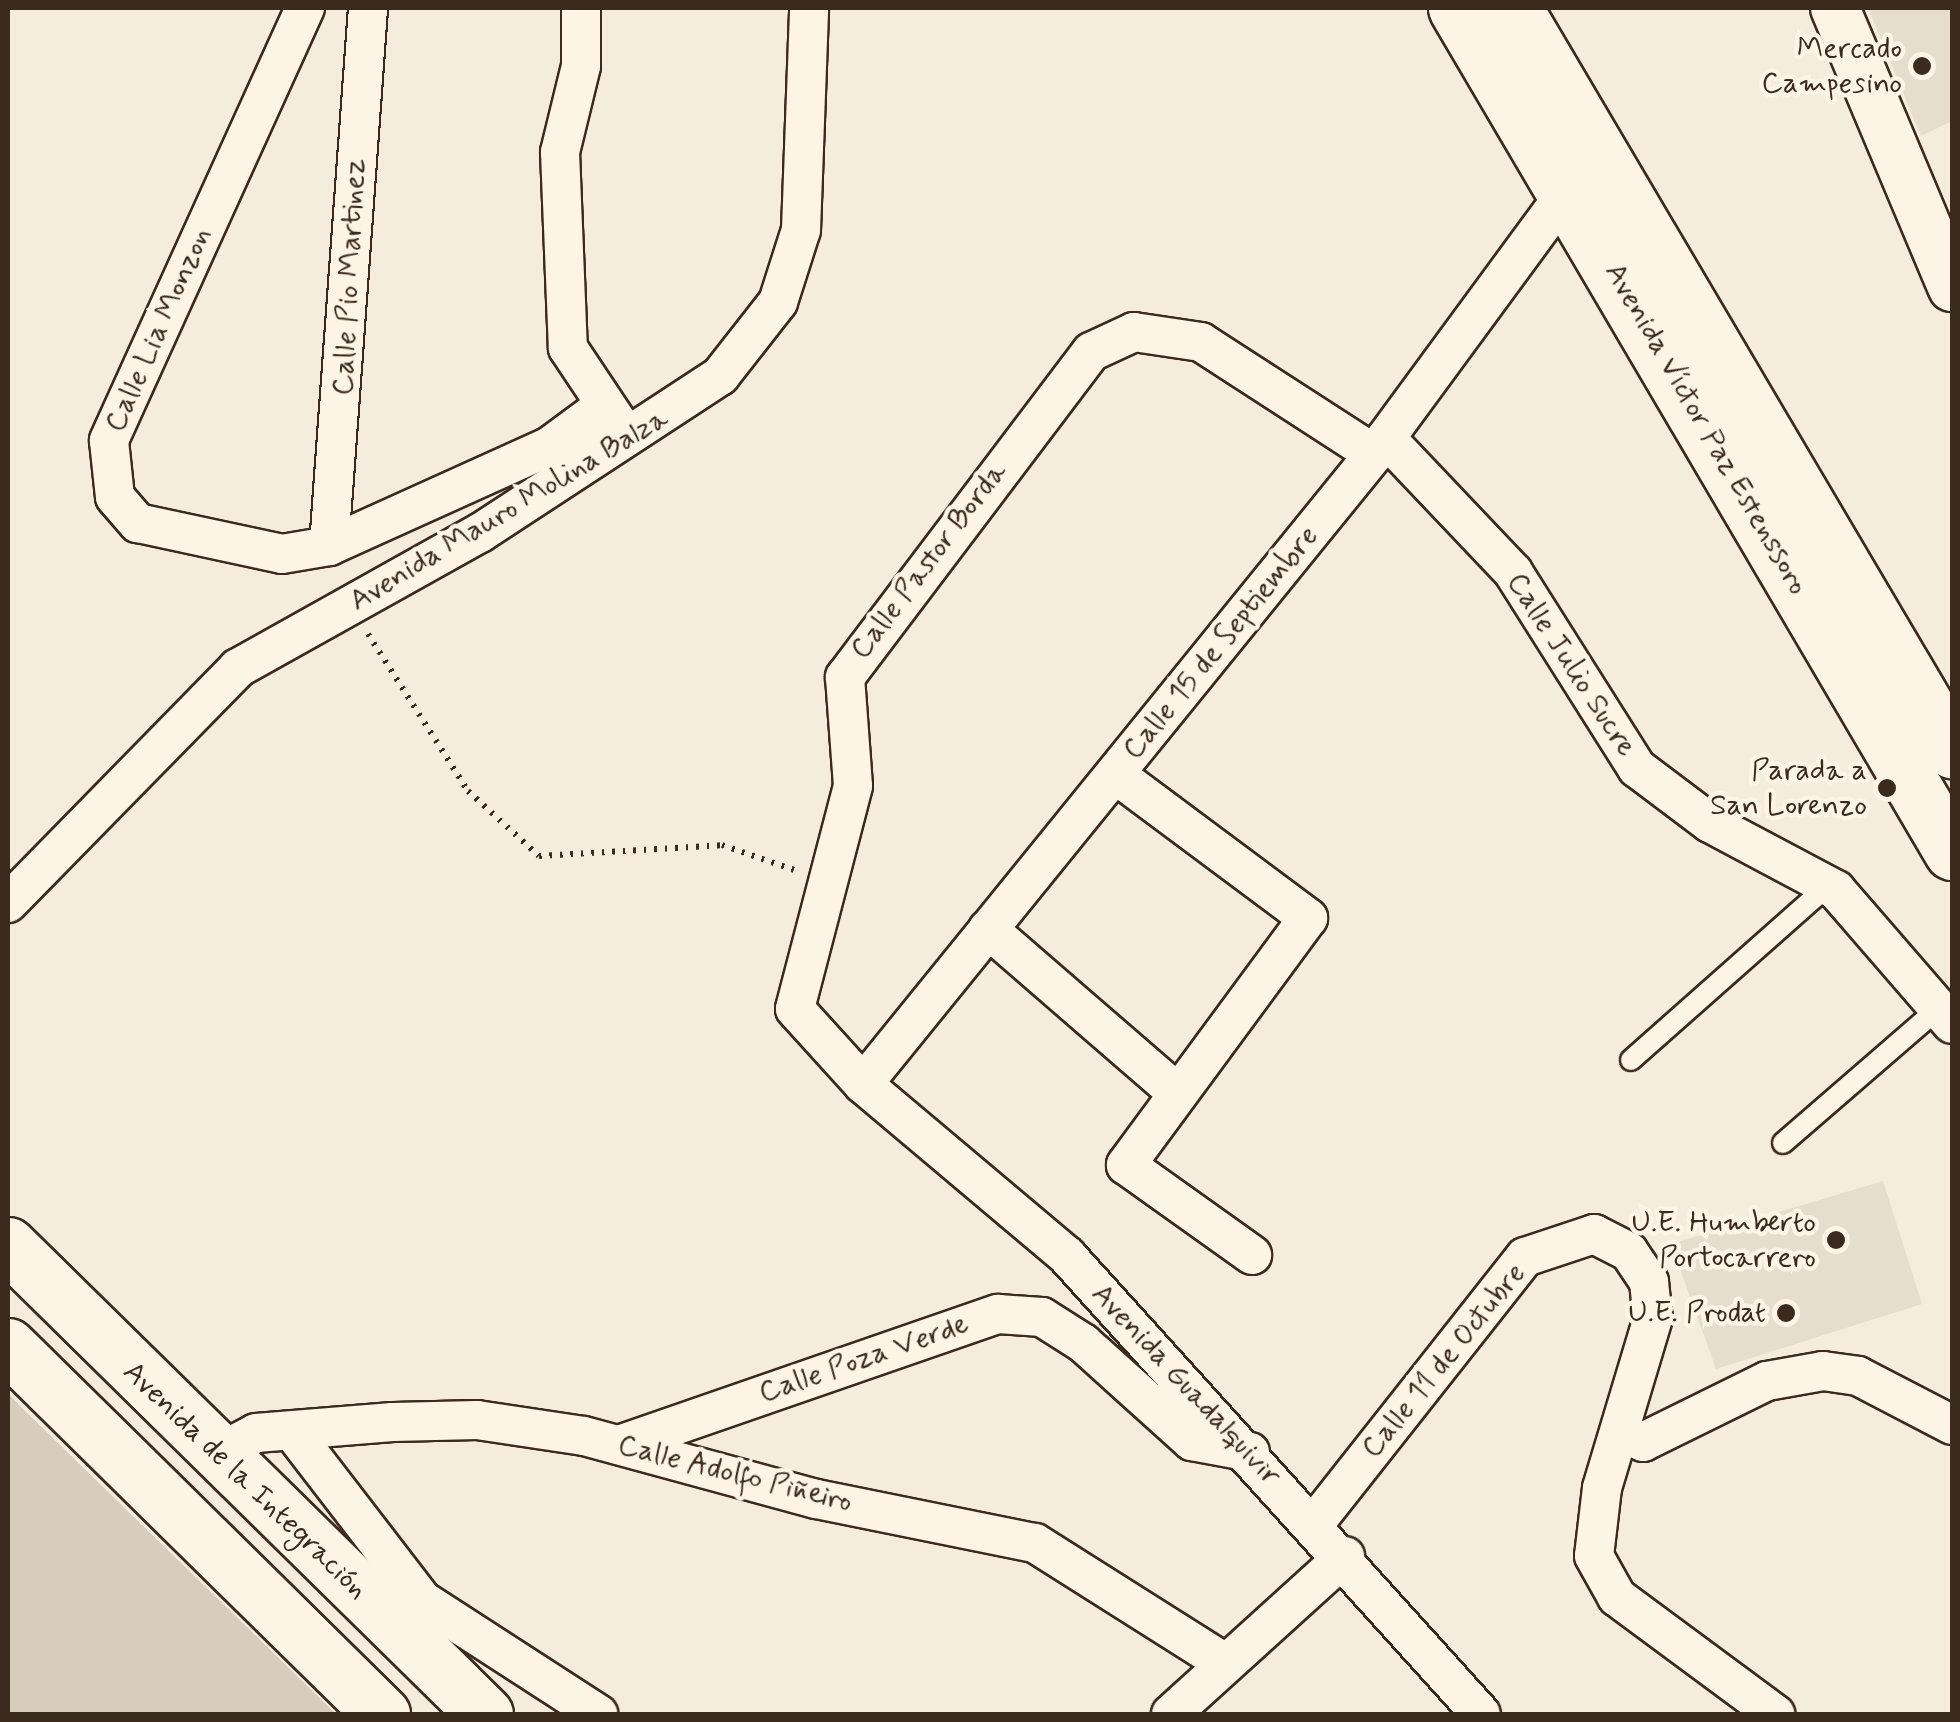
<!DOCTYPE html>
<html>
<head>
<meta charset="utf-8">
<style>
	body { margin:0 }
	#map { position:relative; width:1960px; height:1722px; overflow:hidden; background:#f4eddd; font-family:Mynerve,sans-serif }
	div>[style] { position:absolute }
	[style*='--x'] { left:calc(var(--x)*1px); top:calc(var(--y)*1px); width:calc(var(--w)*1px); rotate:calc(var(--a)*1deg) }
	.built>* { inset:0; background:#e5ddce }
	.green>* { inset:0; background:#d6cdbd }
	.path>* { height:6px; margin-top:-3px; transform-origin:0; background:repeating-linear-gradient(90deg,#3b2a1e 0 2.5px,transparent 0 10.5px) }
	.roads { filter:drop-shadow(2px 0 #3b2a1e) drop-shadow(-2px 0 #3b2a1e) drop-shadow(0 2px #3b2a1e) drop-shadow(0 -2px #3b2a1e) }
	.service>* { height:20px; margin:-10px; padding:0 10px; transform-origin:10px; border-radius:10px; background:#fcf5e5 }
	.minor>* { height:38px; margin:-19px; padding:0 19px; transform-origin:19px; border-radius:19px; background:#fcf5e5 }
	.tertiary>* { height:48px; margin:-24px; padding:0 24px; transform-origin:24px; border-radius:24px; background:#fcf5e5 }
	.primary>* { height:55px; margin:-27.5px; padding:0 27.5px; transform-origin:27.5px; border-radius:27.5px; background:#fcf5e5 }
	.dots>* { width:28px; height:28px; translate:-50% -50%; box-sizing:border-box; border:5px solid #fcf5e5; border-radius:50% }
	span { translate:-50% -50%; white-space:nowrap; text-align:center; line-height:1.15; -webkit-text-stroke:9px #fcf5e5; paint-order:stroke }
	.poi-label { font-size:30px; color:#3b2a1e }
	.right { translate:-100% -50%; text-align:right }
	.street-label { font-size:30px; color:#3b2a1e }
	.frame { position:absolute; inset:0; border:10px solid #3b2a1e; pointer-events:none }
</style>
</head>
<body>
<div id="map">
	<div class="built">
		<i style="clip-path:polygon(1868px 8px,1952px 8px,1952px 121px,1921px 136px)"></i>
		<i style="clip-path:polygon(1883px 1181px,1922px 1304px,1716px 1369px,1671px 1244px)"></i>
	</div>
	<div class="green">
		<i style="clip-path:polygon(8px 1393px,21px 1407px,336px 1714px,8px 1714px)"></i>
	</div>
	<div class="path">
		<i style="--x:368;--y:634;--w:186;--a:57.5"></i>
		<i style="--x:468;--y:791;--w:96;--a:42.5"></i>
		<i style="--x:539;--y:856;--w:183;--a:-3.4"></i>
		<i style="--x:722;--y:845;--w:76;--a:19.1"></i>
	</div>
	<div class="roads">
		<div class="service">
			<i style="--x:1631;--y:1060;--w:263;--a:-41.5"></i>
			<i style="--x:1783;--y:1143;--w:206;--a:-40.9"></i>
		</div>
		<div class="minor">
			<i style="--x:305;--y:8;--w:475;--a:114.4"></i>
			<i style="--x:109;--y:441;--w:56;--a:83.9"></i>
			<i style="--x:115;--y:497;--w:35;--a:49"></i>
			<i style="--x:138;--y:523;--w:147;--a:12.1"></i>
			<i style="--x:282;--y:554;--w:48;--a:-9.7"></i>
			<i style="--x:329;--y:546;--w:243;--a:-24.3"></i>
			<i style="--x:550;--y:446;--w:62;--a:-36.5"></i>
			<i style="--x:581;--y:8;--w:58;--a:90"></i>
			<i style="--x:581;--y:66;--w:89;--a:103.7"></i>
			<i style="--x:560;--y:152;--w:196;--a:87.7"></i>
			<i style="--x:568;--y:348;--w:90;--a:56.3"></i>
			<i style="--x:1386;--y:438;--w:185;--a:46.5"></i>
			<i style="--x:1513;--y:572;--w:232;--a:57.7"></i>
			<i style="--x:1637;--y:768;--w:91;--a:37"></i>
			<i style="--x:1710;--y:823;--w:143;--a:28"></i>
			<i style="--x:1836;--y:890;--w:177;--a:49.1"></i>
			<i style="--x:1374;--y:454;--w:206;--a:-147.1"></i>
			<i style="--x:1201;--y:342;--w:68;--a:-171.5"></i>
			<i style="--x:1134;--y:332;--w:47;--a:155.1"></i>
			<i style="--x:1091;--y:352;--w:408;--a:127.1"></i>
			<i style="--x:845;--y:677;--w:109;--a:85.8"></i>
			<i style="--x:853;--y:786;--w:230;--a:104.6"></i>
			<i style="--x:795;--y:1009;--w:101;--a:47.8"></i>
			<i style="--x:863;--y:1084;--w:267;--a:40.1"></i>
			<i style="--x:1067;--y:1256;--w:617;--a:47.89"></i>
			<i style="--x:329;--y:546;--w:539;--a:-85.85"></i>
			<i style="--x:1115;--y:774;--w:241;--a:36.7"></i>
			<i style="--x:1308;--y:918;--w:307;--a:126.4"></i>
			<i style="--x:1126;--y:1165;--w:155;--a:35.5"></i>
			<i style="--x:8;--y:903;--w:329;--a:-45.6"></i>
			<i style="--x:238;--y:668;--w:277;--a:-29.2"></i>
			<i style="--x:480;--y:533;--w:287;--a:-33.2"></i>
			<i style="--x:720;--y:376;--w:94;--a:-51.9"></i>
			<i style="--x:778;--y:302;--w:76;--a:-72.3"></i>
			<i style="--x:801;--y:230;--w:222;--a:-87.9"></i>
			<i style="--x:988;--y:929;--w:250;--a:40.9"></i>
			<i style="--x:863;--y:1084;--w:811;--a:-50.95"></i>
			<i style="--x:1374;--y:454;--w:326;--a:-53.7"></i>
			<i style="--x:292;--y:1431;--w:213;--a:52.4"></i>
			<i style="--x:422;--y:1600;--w:210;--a:32.9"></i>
			<i style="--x:1621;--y:1433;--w:24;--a:22"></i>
			<i style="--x:1643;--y:1442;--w:138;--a:-26.2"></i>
			<i style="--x:1767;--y:1381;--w:57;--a:-10.1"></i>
			<i style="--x:1823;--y:1371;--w:35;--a:8"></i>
			<i style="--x:1858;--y:1376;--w:106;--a:27.5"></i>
			<i style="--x:619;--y:1445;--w:401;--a:-19.1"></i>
			<i style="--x:998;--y:1314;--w:44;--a:3.9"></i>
			<i style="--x:1042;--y:1317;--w:49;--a:32.4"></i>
			<i style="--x:1083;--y:1343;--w:147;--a:42"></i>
			<i style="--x:1192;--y:1441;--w:59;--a:10.7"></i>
			<i style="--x:214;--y:1455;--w:47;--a:-27.6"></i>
			<i style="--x:256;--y:1433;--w:137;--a:-4.6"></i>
			<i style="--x:393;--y:1422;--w:84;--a:-1.4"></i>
			<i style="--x:477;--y:1420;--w:108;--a:8.5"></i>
			<i style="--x:584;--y:1436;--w:240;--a:15.2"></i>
			<i style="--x:816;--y:1499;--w:223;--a:11.4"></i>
			<i style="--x:1035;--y:1543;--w:225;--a:32.3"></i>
			<i style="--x:1314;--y:1524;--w:340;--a:-51.7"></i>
			<i style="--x:1525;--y:1257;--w:73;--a:-18.4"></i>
			<i style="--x:1594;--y:1234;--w:39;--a:27"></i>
			<i style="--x:1629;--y:1252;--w:36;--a:56"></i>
			<i style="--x:1649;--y:1282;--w:36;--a:84"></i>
			<i style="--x:1653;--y:1318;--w:177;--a:106.7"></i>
			<i style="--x:1602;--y:1488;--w:68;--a:96.7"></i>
			<i style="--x:1594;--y:1556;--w:47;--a:60.7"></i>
			<i style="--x:1617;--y:1597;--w:197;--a:36.5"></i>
			<i style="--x:1171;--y:1714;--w:235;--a:-42.2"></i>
		</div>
		<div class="tertiary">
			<i style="--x:1835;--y:8;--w:303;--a:67.2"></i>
		</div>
		<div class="primary">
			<i style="--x:1456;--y:8;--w:979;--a:59.56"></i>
			<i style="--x:1514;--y:8;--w:862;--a:59.45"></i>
			<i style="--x:8;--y:1245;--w:669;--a:44.52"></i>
			<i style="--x:8;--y:1346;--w:525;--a:44.54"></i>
		</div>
	</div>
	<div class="dots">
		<i style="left:1922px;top:66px;background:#3b2a1e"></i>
		<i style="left:1887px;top:788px;background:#3b2a1e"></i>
		<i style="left:1836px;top:1240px;background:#3b2a1e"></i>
		<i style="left:1786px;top:1313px;background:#3b2a1e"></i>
	</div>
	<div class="poi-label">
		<span class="right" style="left:1902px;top:66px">Mercado<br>Campesino</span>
		<span class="right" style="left:1867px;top:788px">Parada a<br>San Lorenzo</span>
		<span class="right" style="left:1816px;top:1240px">U.E. Humberto<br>Portocarrero</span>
		<span class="right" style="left:1766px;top:1313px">U.E. Prodat</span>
	</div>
	<div class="street-label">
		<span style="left:350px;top:277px;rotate:-87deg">Calle Pio Martinez</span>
		<span style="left:159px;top:330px;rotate:-66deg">Calle Lia Monzon</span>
		<span style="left:1706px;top:429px;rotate:60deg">Avenida Víctor Paz Estenssoro</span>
		<span style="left:509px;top:510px;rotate:-31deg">Avenida Mauro Molina Balza</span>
		<span style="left:929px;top:561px;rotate:-53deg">Calle Pastor Borda</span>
		<span style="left:1221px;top:643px;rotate:-51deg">Calle 15 de Septiembre</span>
		<span style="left:1571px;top:665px;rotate:57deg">Calle Julio Sucre</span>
		<span style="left:864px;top:1359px;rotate:-19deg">Calle Poza Verde</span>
		<span style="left:1444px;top:1361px;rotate:-51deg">Calle 11 de Octubre</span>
		<span style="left:1186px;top:1385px;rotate:47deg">Avenida Guadalquivir</span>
		<span style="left:735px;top:1474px;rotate:14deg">Calle Adolfo Piñeiro</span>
		<span style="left:245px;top:1481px;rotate:44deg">Avenida de la Integración</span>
	</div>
	<div class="frame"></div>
</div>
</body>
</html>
